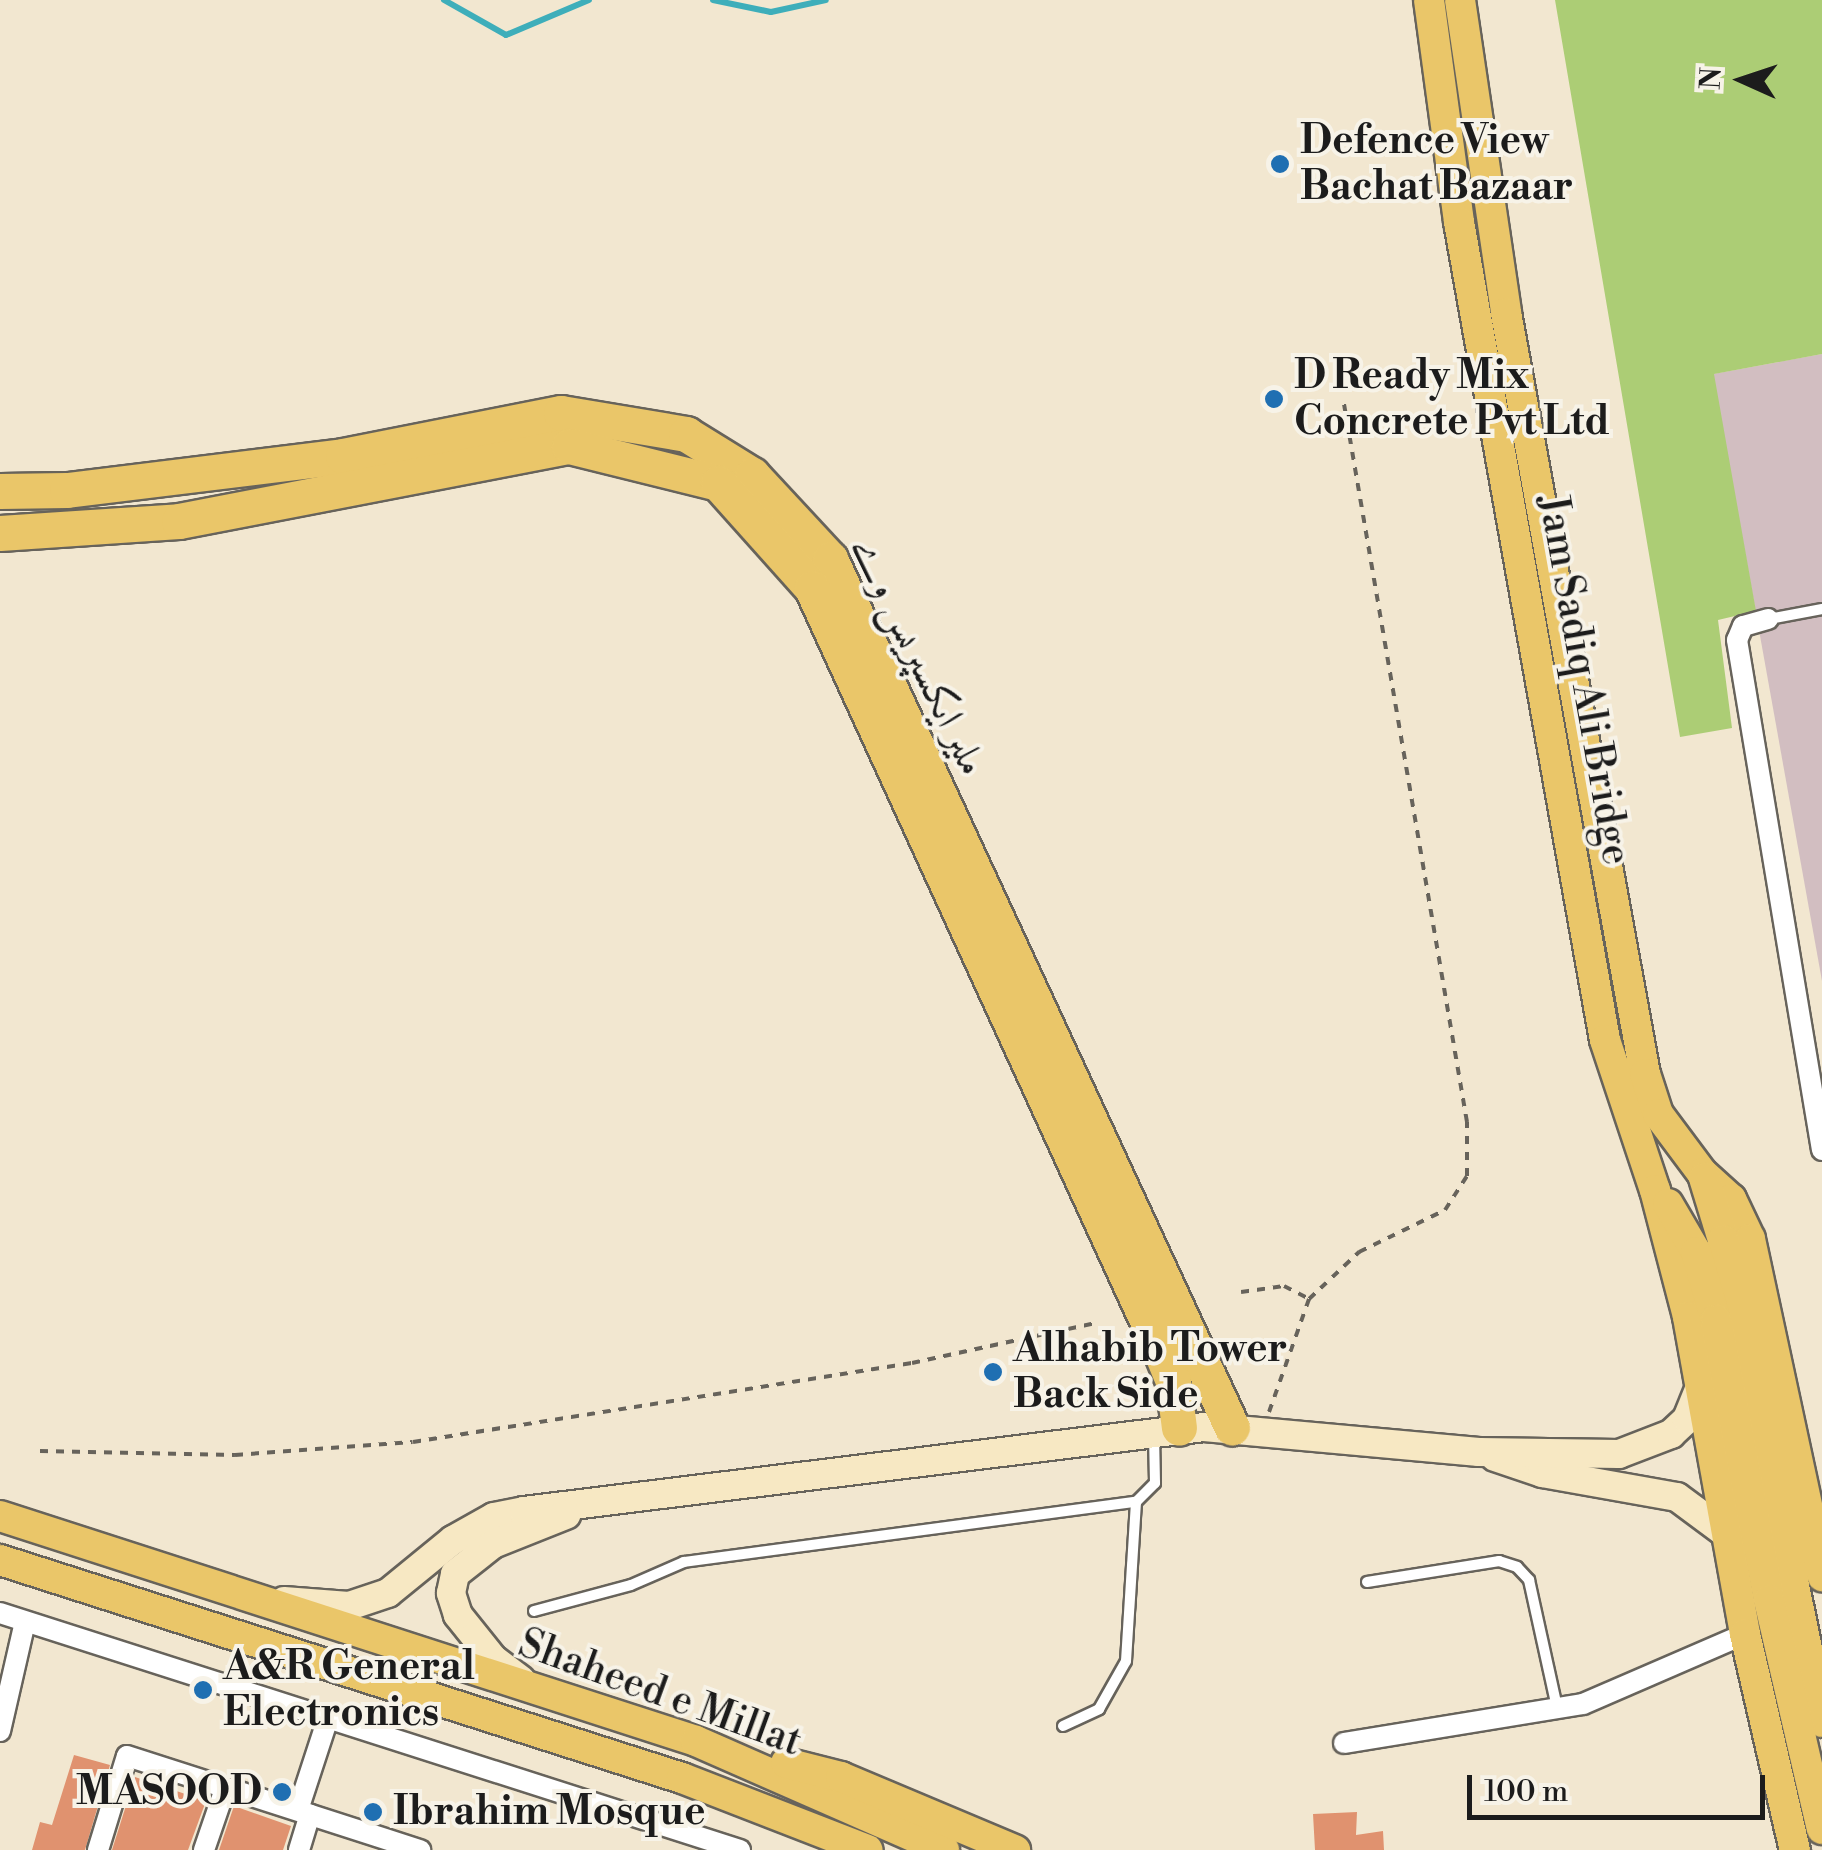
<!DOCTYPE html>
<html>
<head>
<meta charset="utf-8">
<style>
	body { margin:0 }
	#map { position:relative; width:1822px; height:1850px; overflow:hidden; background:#f2e7d0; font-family:"Libre Bodoni",Amiri,serif }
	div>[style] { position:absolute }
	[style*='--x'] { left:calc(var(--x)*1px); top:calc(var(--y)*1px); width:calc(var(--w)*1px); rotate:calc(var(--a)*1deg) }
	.industrial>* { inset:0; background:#d2bec1 }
	.green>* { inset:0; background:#accd75 }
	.stream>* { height:6px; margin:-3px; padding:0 3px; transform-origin:3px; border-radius:3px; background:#3eaeba }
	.building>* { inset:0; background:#e0926f }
	.path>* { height:4px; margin-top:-2px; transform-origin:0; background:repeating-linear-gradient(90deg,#67635b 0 8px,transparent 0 16px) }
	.roads { filter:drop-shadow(2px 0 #67635b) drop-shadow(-2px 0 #67635b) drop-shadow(0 2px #67635b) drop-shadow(0 -2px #67635b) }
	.lane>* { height:10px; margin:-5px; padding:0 5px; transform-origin:5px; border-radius:5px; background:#fff }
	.street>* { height:20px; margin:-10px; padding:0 10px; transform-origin:10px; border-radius:10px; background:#fff }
	.secondary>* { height:28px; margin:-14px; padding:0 14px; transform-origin:14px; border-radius:14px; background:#f7e8c3 }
	.primary>* { height:30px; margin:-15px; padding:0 15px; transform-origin:15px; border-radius:15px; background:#eac669 }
	.highway>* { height:35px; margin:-17.5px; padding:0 17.5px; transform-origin:17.5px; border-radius:17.5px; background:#eac669 }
	.dots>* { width:28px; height:28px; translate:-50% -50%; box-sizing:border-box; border:5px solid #f7f3e8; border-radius:50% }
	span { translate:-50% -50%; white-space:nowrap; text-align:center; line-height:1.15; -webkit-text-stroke:8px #f7f3e8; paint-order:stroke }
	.poi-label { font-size:40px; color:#1c1c1c; font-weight:700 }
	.left { translate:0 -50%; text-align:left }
	.right { translate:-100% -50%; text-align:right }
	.street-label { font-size:40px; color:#1c1c1c }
	.north { position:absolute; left:1692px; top:30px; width:100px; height:100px; -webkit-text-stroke:8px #f7f3e8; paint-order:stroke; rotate:273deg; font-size:28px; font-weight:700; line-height:40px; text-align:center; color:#1c1c1c }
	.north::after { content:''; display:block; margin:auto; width:35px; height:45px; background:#1c1c1c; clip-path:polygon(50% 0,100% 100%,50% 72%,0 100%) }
	.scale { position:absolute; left:1467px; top:1775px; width:298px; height:45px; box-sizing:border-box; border:5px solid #1c1c1c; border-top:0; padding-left:12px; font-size:30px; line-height:35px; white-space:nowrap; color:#1c1c1c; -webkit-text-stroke:8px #f7f3e8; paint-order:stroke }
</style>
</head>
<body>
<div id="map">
	<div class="industrial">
		<i style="clip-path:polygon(1822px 354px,1822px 981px,1713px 374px)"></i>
	</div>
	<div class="green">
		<i style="clip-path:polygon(1555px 0,1822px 0,1822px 354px,1714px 374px,1756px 611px,1718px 620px,1732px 728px,1680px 737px)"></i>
	</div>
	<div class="stream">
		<i style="--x:444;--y:0;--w:71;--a:29.4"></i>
		<i style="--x:506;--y:35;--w:90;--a:-22.9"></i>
		<i style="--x:713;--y:0;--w:59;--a:11.7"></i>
		<i style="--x:771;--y:12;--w:56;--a:-12.3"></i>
	</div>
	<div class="building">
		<i style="clip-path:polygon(74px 1755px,110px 1765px,85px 1850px,32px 1850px,40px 1822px,52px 1825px)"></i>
		<i style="clip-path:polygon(135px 1777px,206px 1801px,188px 1850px,112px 1850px)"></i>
		<i style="clip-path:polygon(234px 1806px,291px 1826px,283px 1850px,219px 1850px)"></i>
		<i style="clip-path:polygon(1357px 1812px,1356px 1835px,1383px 1831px,1384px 1850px,1315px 1850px,1313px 1814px)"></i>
	</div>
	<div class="path">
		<i style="--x:1241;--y:1292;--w:43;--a:-7.9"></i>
		<i style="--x:1284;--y:1286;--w:28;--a:27"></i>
		<i style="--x:1309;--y:1299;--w:69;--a:-43.2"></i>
		<i style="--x:1359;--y:1252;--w:96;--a:-26"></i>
		<i style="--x:1445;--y:1210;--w:40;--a:-57.1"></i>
		<i style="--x:1467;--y:1176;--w:54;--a:-90"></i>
		<i style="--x:1467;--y:1122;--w:735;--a:-99.72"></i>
		<i style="--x:1269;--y:1412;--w:120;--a:-70.5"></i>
		<i style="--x:40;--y:1451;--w:195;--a:1.2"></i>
		<i style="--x:235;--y:1455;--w:178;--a:-4.2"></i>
		<i style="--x:413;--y:1442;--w:505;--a:-9"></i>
		<i style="--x:912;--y:1363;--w:188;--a:-12.3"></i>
	</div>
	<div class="roads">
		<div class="lane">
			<i style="--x:1769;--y:619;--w:54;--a:-10.7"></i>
			<i style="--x:1367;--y:1582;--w:134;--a:-9"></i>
			<i style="--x:1499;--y:1561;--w:19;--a:18"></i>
			<i style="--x:1517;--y:1567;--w:18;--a:47"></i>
			<i style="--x:1529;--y:1580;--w:130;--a:77.6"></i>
			<i style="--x:534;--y:1611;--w:100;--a:-15"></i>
			<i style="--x:631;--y:1585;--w:58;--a:-23.5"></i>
			<i style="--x:684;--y:1562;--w:456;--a:-7.6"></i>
			<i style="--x:1136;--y:1502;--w:27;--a:-45"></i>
			<i style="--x:1155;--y:1483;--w:47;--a:-91.2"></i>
			<i style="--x:1063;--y:1726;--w:40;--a:-25"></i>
			<i style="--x:1099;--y:1709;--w:55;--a:-60.6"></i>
			<i style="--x:1126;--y:1661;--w:159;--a:-86.4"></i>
		</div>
		<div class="street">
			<i style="--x:1768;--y:619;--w:26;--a:164"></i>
			<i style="--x:1743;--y:626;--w:15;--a:113"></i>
			<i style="--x:1737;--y:640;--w:517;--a:80.54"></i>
			<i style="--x:0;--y:1613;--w:777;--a:17.76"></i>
			<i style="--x:0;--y:1731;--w:112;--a:-77.1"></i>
			<i style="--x:1344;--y:1743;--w:242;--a:-9.3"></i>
			<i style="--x:1583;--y:1704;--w:176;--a:-23.4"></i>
			<i style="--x:298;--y:1810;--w:100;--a:-71.9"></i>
			<i style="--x:98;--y:1850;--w:98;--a:-72.9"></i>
			<i style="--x:127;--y:1756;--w:308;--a:17.8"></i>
			<i style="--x:204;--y:1850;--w:65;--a:-71"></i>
			<i style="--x:299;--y:1850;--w:37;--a:-73"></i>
		</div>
		<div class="secondary">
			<i style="--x:1495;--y:1457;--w:50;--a:18.8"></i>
			<i style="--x:1542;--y:1473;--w:137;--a:10.1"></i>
			<i style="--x:1677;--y:1497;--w:62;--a:36.5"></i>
			<i style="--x:284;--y:1601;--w:65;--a:4.4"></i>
			<i style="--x:349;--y:1606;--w:41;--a:-18.4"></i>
			<i style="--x:388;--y:1593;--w:84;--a:-39.2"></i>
			<i style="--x:453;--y:1540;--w:47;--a:-29.3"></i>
			<i style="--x:494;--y:1517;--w:31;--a:-11"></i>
			<i style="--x:524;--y:1511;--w:685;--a:-7.04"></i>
			<i style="--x:1204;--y:1427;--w:276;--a:5.2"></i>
			<i style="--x:1479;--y:1452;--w:140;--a:0.8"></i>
			<i style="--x:1619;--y:1454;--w:56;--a:-21"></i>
			<i style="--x:1671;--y:1434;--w:22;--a:-43"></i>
			<i style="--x:1687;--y:1419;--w:31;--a:-68"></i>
			<i style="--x:521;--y:1680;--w:34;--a:-143"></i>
			<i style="--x:494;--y:1660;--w:58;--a:-128.7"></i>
			<i style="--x:458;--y:1615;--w:23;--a:-108"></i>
			<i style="--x:451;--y:1593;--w:19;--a:-78"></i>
			<i style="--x:455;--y:1574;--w:48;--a:-38.3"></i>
			<i style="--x:493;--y:1544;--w:79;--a:-21.7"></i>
		</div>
		<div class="primary">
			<i style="--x:1429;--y:0;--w:224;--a:82.3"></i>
			<i style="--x:1459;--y:222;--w:831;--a:79.88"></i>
			<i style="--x:1605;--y:1040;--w:158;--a:71.6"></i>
			<i style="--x:1655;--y:1190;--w:131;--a:75.4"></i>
			<i style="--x:1688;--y:1317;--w:322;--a:79.8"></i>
			<i style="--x:1745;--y:1634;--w:222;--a:77"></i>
			<i style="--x:1460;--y:0;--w:316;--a:81.6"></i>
			<i style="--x:1506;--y:313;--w:774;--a:79.65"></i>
			<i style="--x:1645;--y:1074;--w:42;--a:72"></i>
			<i style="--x:1658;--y:1114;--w:74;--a:53.3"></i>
			<i style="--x:1702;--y:1173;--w:39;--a:42"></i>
			<i style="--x:1731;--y:1199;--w:44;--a:64.6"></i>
			<i style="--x:1750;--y:1239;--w:345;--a:77.9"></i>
			<i style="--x:1704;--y:1178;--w:65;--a:73"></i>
			<i style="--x:1723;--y:1240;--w:492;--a:78.4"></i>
			<i style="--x:1668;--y:1204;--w:56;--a:59.7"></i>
			<i style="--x:1696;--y:1252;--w:71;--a:73.6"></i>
			<i style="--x:1716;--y:1320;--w:285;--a:79.3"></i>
			<i style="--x:1769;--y:1600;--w:235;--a:77"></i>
			<i style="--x:0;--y:1516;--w:731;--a:17.91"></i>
			<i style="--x:696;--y:1741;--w:271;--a:23.7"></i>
			<i style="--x:0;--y:1560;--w:716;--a:17.73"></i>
			<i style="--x:682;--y:1778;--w:199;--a:21.2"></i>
			<i style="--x:786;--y:1763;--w:57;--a:14.3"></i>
			<i style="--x:841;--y:1777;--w:189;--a:22.8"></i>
		</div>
		<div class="highway">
			<i style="--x:0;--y:491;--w:67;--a:-0.9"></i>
			<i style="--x:67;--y:490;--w:278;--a:-7"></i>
			<i style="--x:343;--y:456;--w:222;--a:-11.2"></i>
			<i style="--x:561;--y:413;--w:127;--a:9.5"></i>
			<i style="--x:686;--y:434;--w:78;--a:31.8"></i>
			<i style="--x:752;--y:475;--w:115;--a:47.1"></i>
			<i style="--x:830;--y:559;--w:957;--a:65.17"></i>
			<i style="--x:0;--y:533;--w:179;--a:-3.8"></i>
			<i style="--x:179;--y:521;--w:397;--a:-10.9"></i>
			<i style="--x:569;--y:446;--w:154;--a:13.9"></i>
			<i style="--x:718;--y:483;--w:141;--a:48.2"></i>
			<i style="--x:812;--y:588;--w:829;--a:65.41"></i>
			<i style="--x:1157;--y:1342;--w:42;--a:67.7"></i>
			<i style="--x:1173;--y:1381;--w:47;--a:82.7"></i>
		</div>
	</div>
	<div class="dots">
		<i style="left:1280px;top:164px;background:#1f6fb2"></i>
		<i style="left:1274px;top:399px;background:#1f6fb2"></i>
		<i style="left:993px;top:1372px;background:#1f6fb2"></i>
		<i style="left:203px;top:1690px;background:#1f6fb2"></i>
		<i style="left:282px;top:1792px;background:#1f6fb2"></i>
		<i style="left:373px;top:1812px;background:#1f6fb2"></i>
	</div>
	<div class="poi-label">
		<span class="left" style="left:1300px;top:164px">Defence View<br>Bachat Bazaar</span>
		<span class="left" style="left:1294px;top:399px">D Ready Mix<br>Concrete Pvt Ltd</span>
		<span class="left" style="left:1013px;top:1372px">Alhabib Tower<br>Back Side</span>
		<span class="left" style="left:223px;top:1690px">A&amp;R General<br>Electronics</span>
		<span class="right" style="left:262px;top:1792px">MASOOD</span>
		<span class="left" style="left:393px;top:1812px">Ibrahim Mosque</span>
	</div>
	<div class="street-label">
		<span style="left:918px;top:656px;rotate:64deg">ملیر ایکسپریس وے</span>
		<span style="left:1584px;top:680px;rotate:80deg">Jam Sadiq Ali Bridge</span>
		<span style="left:660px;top:1693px;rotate:20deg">Shaheed e Millat</span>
	</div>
	<div class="north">N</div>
	<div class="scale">100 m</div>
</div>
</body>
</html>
